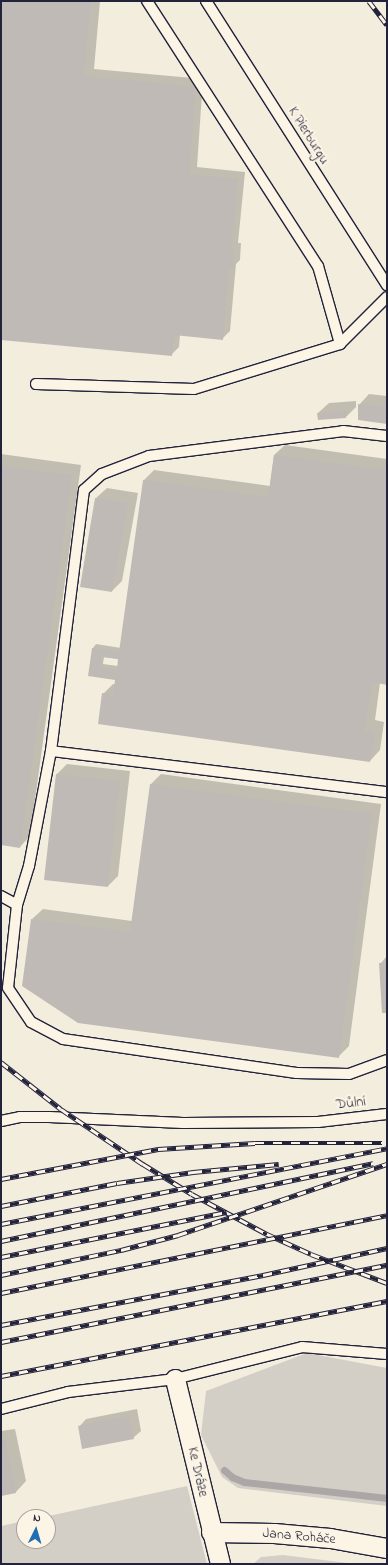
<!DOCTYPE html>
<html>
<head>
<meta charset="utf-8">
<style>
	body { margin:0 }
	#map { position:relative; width:388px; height:1565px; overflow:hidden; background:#f3edde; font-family:"Indie Flower",sans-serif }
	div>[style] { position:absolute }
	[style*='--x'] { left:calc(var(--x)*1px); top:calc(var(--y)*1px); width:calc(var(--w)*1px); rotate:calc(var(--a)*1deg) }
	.green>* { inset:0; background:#d4cfc6 }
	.shadow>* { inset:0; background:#0003 }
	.stream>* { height:7px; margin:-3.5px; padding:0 3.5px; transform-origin:3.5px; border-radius:3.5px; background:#aca7a6 }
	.building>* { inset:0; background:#bfbab6 }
	.roads { filter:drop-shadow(1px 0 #22223b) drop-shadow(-1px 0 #22223b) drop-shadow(0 1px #22223b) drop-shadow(0 -1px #22223b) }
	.service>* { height:10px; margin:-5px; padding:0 5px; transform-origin:5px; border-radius:5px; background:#fcf5e5 }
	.minor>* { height:19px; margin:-9.5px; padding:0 9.5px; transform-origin:9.5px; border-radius:9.5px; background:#fcf5e5 }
	.rail>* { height:4.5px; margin-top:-2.25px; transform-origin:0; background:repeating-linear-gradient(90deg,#fcf5e5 0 9px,#22223b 0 18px); box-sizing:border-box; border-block:1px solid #22223b }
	span { translate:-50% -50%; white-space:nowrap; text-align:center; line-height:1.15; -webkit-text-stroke:4px #fcf5e5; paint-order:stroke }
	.street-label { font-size:14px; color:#22223b }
	.frame { position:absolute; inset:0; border:2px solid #22223b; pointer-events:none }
	.north { position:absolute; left:16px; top:1509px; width:40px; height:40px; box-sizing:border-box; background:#fcf5e5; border:1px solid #a5a1a1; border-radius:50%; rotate:5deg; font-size:11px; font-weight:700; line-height:16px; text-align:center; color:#22223b }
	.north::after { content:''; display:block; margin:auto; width:14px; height:18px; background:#1f6fb2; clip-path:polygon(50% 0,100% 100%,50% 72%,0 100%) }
</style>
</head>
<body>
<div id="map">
	<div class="green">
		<i style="clip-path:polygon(307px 1353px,387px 1368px,387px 1506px,238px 1488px,222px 1477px,201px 1435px,206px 1391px)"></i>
		<i style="clip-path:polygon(187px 1486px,207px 1564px,1px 1564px,1px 1526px,24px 1521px,24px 1541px,48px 1541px,48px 1517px,44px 1517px)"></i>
		<i style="clip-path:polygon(283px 1555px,355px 1564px,253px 1564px,261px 1557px)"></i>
	</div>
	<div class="shadow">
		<i style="clip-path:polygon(1px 1px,100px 1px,94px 69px,203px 79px,197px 167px,245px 172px,238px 243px,241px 243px,240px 260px,236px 264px,230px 331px,222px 339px,180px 335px,179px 347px,171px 355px,1px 339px)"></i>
		<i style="clip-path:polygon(369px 394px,387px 396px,387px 423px,359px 405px)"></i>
		<i style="clip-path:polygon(356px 401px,356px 407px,346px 417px,319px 419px,318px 413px,329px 403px)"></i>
		<i style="clip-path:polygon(evenodd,285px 445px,387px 459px,387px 683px,380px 683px,375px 720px,384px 722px,380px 750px,370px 761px,103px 694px,113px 684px,115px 684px,116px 679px,89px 675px,93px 648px,96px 644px,121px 648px,144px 480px,154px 470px,270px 486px,274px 455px,285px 445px,104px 657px,119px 659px,118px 666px,103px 664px,104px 657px)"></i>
		<i style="clip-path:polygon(1px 454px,81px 465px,30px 836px,20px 847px,1px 844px)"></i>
		<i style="clip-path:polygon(107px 488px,138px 493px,122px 581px,112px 591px,96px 498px)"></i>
		<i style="clip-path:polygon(67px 764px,130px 771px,118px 876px,108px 886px,57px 774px)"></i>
		<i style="clip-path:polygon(161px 774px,381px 804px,349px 1046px,338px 1057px,32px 919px,43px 909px,132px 921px,151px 784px)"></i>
		<i style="clip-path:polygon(387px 956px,387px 1012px,380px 964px)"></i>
		<i style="clip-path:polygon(137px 1409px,141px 1431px,133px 1438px,79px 1427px,86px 1419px)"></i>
		<i style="clip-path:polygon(15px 1429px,26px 1481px,16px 1492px,1px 1495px,1px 1431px)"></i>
	</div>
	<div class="stream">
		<i style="--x:224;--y:1470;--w:11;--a:41"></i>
		<i style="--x:232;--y:1477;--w:13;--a:23"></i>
		<i style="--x:244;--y:1482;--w:144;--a:6.4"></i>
	</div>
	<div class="building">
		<i style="clip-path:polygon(1px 1px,91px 1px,84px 76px,196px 87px,189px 174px,238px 179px,231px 250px,234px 251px,233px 269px,229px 268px,223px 340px,174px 335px,172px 356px,1px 340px)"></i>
		<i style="clip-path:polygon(358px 404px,387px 407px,387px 424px,358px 420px)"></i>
		<i style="clip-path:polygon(346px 411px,346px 418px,318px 420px,317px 413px)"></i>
		<i style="clip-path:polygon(evenodd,274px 455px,387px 470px,387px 685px,372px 682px,365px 731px,375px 732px,370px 762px,98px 724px,102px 693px,113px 695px,115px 680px,88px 676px,92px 648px,119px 652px,143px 480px,268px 497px,274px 455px,102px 657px,118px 659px,117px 670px,100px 668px,102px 657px)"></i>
		<i style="clip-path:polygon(1px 466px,72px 475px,20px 848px,1px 845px)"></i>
		<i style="clip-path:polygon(95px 498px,128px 503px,112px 592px,80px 587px)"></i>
		<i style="clip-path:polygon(56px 774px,120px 781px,108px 887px,44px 880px)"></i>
		<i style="clip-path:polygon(150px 784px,372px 814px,339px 1058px,78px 1023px,22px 986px,31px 919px,130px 932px)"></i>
		<i style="clip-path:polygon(379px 963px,387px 963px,387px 1013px,382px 1013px)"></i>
		<i style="clip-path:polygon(129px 1416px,134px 1439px,82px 1449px,78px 1426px)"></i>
		<i style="clip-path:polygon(5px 1438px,16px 1493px,1px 1496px,1px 1439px)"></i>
	</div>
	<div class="roads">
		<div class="service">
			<i style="--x:147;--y:1;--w:315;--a:57.2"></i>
			<i style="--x:318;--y:266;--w:81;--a:74.2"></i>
			<i style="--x:206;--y:1;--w:337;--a:57.5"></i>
			<i style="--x:36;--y:384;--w:158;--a:1.8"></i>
			<i style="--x:194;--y:389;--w:153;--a:-17.1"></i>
			<i style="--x:340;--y:344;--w:66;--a:-45"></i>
			<i style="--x:51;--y:751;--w:263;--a:-82.8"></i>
			<i style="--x:84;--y:490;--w:24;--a:-42"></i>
			<i style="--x:102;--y:474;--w:50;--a:-21"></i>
			<i style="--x:149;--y:456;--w:196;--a:-7.3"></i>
			<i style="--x:343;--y:431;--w:44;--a:6.5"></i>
			<i style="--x:1;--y:896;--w:18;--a:29"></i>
			<i style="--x:17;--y:905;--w:41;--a:-72.9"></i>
			<i style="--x:29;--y:866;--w:117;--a:-79.2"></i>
			<i style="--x:51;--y:751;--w:338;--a:7"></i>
			<i style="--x:17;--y:905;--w:83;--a:96.2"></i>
			<i style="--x:8;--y:988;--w:41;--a:55.9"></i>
			<i style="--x:31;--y:1022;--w:36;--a:28"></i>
			<i style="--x:63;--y:1039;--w:236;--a:8.3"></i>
			<i style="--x:297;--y:1073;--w:52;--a:1.1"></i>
			<i style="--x:349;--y:1074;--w:40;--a:-20.2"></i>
			<i style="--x:1;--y:1121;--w:19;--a:-12"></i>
			<i style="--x:20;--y:1117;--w:29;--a:0"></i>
			<i style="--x:49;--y:1117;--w:134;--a:2.6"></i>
			<i style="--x:183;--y:1123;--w:135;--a:-0.4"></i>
			<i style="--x:318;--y:1122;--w:69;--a:-6.6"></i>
			<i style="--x:1;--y:1409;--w:69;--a:-14.2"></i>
			<i style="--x:68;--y:1392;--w:108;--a:-6.9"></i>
			<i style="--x:175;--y:1379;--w:131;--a:-14.1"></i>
			<i style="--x:302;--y:1347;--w:85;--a:4.7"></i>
		</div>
		<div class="minor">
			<i style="--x:175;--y:1379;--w:190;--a:76.3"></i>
			<i style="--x:211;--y:1532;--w:63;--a:0.9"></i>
			<i style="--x:274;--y:1533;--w:56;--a:5.1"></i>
			<i style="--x:330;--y:1538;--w:58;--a:10"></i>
		</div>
	</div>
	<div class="rail">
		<i style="--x:369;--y:1;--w:30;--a:53"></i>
		<i style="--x:1;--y:1062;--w:76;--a:38.1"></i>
		<i style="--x:61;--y:1109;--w:99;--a:33.9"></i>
		<i style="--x:143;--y:1164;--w:57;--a:31.5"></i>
		<i style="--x:192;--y:1194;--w:85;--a:28.1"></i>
		<i style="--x:267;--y:1234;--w:48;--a:24.4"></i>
		<i style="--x:311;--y:1254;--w:81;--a:20.9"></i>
		<i style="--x:1;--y:1179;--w:160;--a:-10.8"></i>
		<i style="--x:158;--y:1149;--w:97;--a:-3.5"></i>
		<i style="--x:255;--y:1143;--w:127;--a:0"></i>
		<i style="--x:1;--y:1206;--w:118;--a:-11.2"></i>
		<i style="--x:117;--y:1183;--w:77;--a:-8.2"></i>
		<i style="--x:193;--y:1172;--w:86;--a:-5.3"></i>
		<i style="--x:1;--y:1224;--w:393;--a:-11.1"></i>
		<i style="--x:1;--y:1241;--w:380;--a:-11.8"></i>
		<i style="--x:1;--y:1257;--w:230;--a:-11.3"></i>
		<i style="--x:1;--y:1275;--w:123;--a:-11.8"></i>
		<i style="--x:121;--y:1250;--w:59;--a:-14.7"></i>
		<i style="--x:178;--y:1235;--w:221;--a:-18.8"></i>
		<i style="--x:1;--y:1293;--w:394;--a:-11.4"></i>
		<i style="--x:1;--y:1325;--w:267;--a:-10.8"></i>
		<i style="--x:263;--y:1275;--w:127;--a:-12.3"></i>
		<i style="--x:1;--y:1342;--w:394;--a:-11.3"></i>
		<i style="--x:1;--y:1376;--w:393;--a:-11"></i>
	</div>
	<div class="street-label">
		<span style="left:308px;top:136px;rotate:58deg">K Pierburgu</span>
		<span style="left:351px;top:1104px;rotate:-6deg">Důlní</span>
		<span style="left:197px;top:1472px;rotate:77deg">Ke Dráze</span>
		<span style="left:299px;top:1537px;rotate:5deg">Jana Roháče</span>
	</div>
	<div class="frame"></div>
	<div class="north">N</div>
</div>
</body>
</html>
